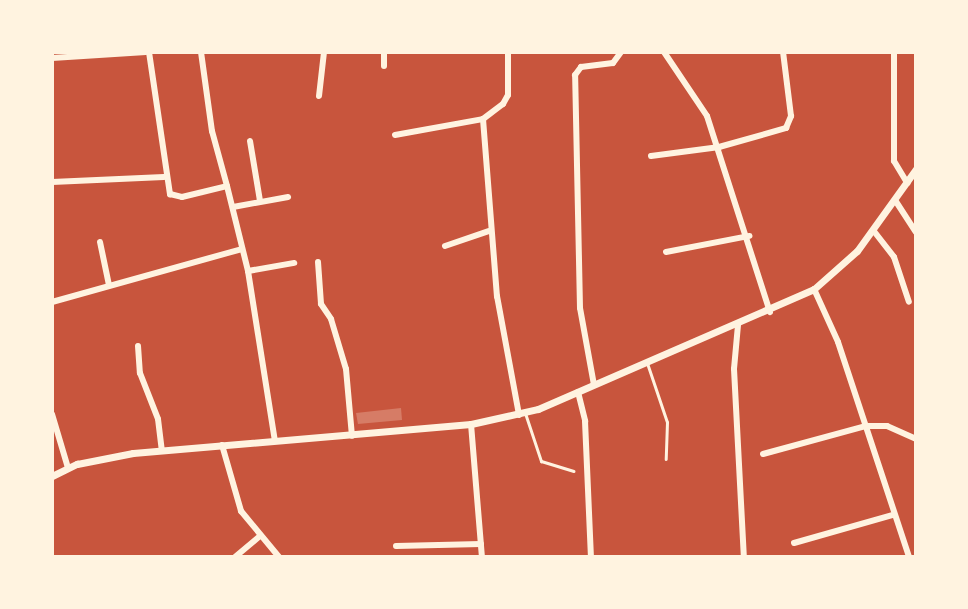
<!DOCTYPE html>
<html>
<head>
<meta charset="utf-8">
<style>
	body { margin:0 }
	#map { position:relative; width:968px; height:609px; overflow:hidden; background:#c8553d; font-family:"IBM Plex Sans",sans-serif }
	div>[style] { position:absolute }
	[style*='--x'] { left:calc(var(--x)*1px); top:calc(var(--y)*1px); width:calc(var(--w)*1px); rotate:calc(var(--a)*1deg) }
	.building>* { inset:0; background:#d67c66 }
	.service>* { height:3px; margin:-1.5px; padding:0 1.5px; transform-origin:1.5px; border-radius:1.5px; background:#fff3e0 }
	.minor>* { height:6px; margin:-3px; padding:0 3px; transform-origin:3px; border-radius:3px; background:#fff3e0 }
	.tertiary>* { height:7px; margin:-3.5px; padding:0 3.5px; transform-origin:3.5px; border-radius:3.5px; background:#fff3e0 }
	span { translate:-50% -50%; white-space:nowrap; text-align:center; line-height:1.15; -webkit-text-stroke:8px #fff3e0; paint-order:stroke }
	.frame { position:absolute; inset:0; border:54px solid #fff3e0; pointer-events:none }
</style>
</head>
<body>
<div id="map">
	<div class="building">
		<i style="clip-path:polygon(401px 408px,402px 420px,358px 424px,356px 413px)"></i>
	</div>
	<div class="service">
		<i style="--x:647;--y:363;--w:62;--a:71.3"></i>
		<i style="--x:667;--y:422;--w:37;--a:92"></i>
		<i style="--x:525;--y:413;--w:51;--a:71.6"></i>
		<i style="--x:541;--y:461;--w:34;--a:17"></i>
	</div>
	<div class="minor">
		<i style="--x:149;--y:52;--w:144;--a:81.6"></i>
		<i style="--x:170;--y:194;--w:12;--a:14"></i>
		<i style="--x:182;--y:197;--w:46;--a:-13.7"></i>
		<i style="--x:227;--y:186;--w:88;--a:76.1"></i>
		<i style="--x:248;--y:271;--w:172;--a:81"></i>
		<i style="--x:201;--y:52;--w:80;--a:82.1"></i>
		<i style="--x:212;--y:131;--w:57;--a:74.7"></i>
		<i style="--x:664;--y:52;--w:77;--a:56.1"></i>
		<i style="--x:707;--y:116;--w:206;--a:72.2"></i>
		<i style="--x:894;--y:52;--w:109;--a:90"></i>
		<i style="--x:894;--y:161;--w:26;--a:59"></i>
		<i style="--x:52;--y:58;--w:94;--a:-3.7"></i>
		<i style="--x:384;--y:66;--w:14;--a:-90"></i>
		<i style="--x:319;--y:96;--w:44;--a:-83.5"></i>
		<i style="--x:483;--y:119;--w:178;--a:85.5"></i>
		<i style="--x:497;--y:296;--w:121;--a:79.5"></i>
		<i style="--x:395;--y:135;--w:89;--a:-10.3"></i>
		<i style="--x:483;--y:119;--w:25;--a:-37"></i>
		<i style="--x:503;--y:104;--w:10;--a:-61"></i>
		<i style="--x:508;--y:95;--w:43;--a:-90"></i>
		<i style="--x:250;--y:141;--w:61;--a:80.5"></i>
		<i style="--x:651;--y:156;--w:69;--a:-7.5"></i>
		<i style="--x:719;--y:147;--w:70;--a:-15.8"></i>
		<i style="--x:786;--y:128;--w:13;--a:-67"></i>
		<i style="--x:791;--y:116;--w:64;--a:-97.1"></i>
		<i style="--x:52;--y:182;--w:112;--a:-2.6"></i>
		<i style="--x:895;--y:200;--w:38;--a:57"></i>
		<i style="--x:233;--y:207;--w:56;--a:-10.3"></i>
		<i style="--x:873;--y:230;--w:34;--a:52"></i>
		<i style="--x:894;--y:257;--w:47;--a:71.6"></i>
		<i style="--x:100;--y:242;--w:44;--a:78.2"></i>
		<i style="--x:445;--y:246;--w:46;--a:-18.8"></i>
		<i style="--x:666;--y:252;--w:85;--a:-10.9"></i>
		<i style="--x:318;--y:262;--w:42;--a:85.9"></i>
		<i style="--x:321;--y:304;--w:18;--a:56"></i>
		<i style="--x:331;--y:319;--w:52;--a:73.3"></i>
		<i style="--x:346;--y:369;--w:67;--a:84.9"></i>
		<i style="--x:248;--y:271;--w:47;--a:-9.9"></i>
		<i style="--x:814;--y:289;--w:58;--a:65.6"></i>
		<i style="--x:838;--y:342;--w:226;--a:71.7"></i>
		<i style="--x:52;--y:302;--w:197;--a:-15.6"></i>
		<i style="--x:738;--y:325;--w:44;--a:95.2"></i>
		<i style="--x:734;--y:369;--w:188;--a:87"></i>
		<i style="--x:138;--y:346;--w:27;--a:86"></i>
		<i style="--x:140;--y:373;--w:49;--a:68.6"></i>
		<i style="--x:158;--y:419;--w:31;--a:83"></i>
		<i style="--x:594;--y:385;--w:78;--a:-100.3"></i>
		<i style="--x:580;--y:308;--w:233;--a:-91.2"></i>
		<i style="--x:575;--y:75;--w:10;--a:-53"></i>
		<i style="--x:581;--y:67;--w:32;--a:-7"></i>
		<i style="--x:613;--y:63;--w:14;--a:-54"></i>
		<i style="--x:578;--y:392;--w:30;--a:76"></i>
		<i style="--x:585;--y:421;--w:136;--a:87.5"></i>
		<i style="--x:52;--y:414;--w:56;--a:73.5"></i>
		<i style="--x:471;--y:424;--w:133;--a:85.3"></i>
		<i style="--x:222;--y:445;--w:69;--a:73.9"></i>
		<i style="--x:241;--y:511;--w:60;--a:50.4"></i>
		<i style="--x:763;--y:454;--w:107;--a:-15.2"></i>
		<i style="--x:866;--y:426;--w:21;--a:0"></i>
		<i style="--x:887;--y:426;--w:32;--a:24"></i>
		<i style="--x:794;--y:543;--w:102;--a:-15.9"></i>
		<i style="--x:396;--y:546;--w:85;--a:-1.3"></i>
		<i style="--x:235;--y:557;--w:31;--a:-40"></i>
	</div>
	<div class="tertiary">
		<i style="--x:52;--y:476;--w:28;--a:-26"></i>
		<i style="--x:77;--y:464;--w:57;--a:-11.1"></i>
		<i style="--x:133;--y:453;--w:339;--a:-4.9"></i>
		<i style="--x:471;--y:424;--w:69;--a:-12.6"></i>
		<i style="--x:538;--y:409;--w:301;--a:-23.5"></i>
		<i style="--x:814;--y:289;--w:57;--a:-41.5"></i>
		<i style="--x:857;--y:251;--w:101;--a:-54.3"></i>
	</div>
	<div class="frame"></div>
</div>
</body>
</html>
